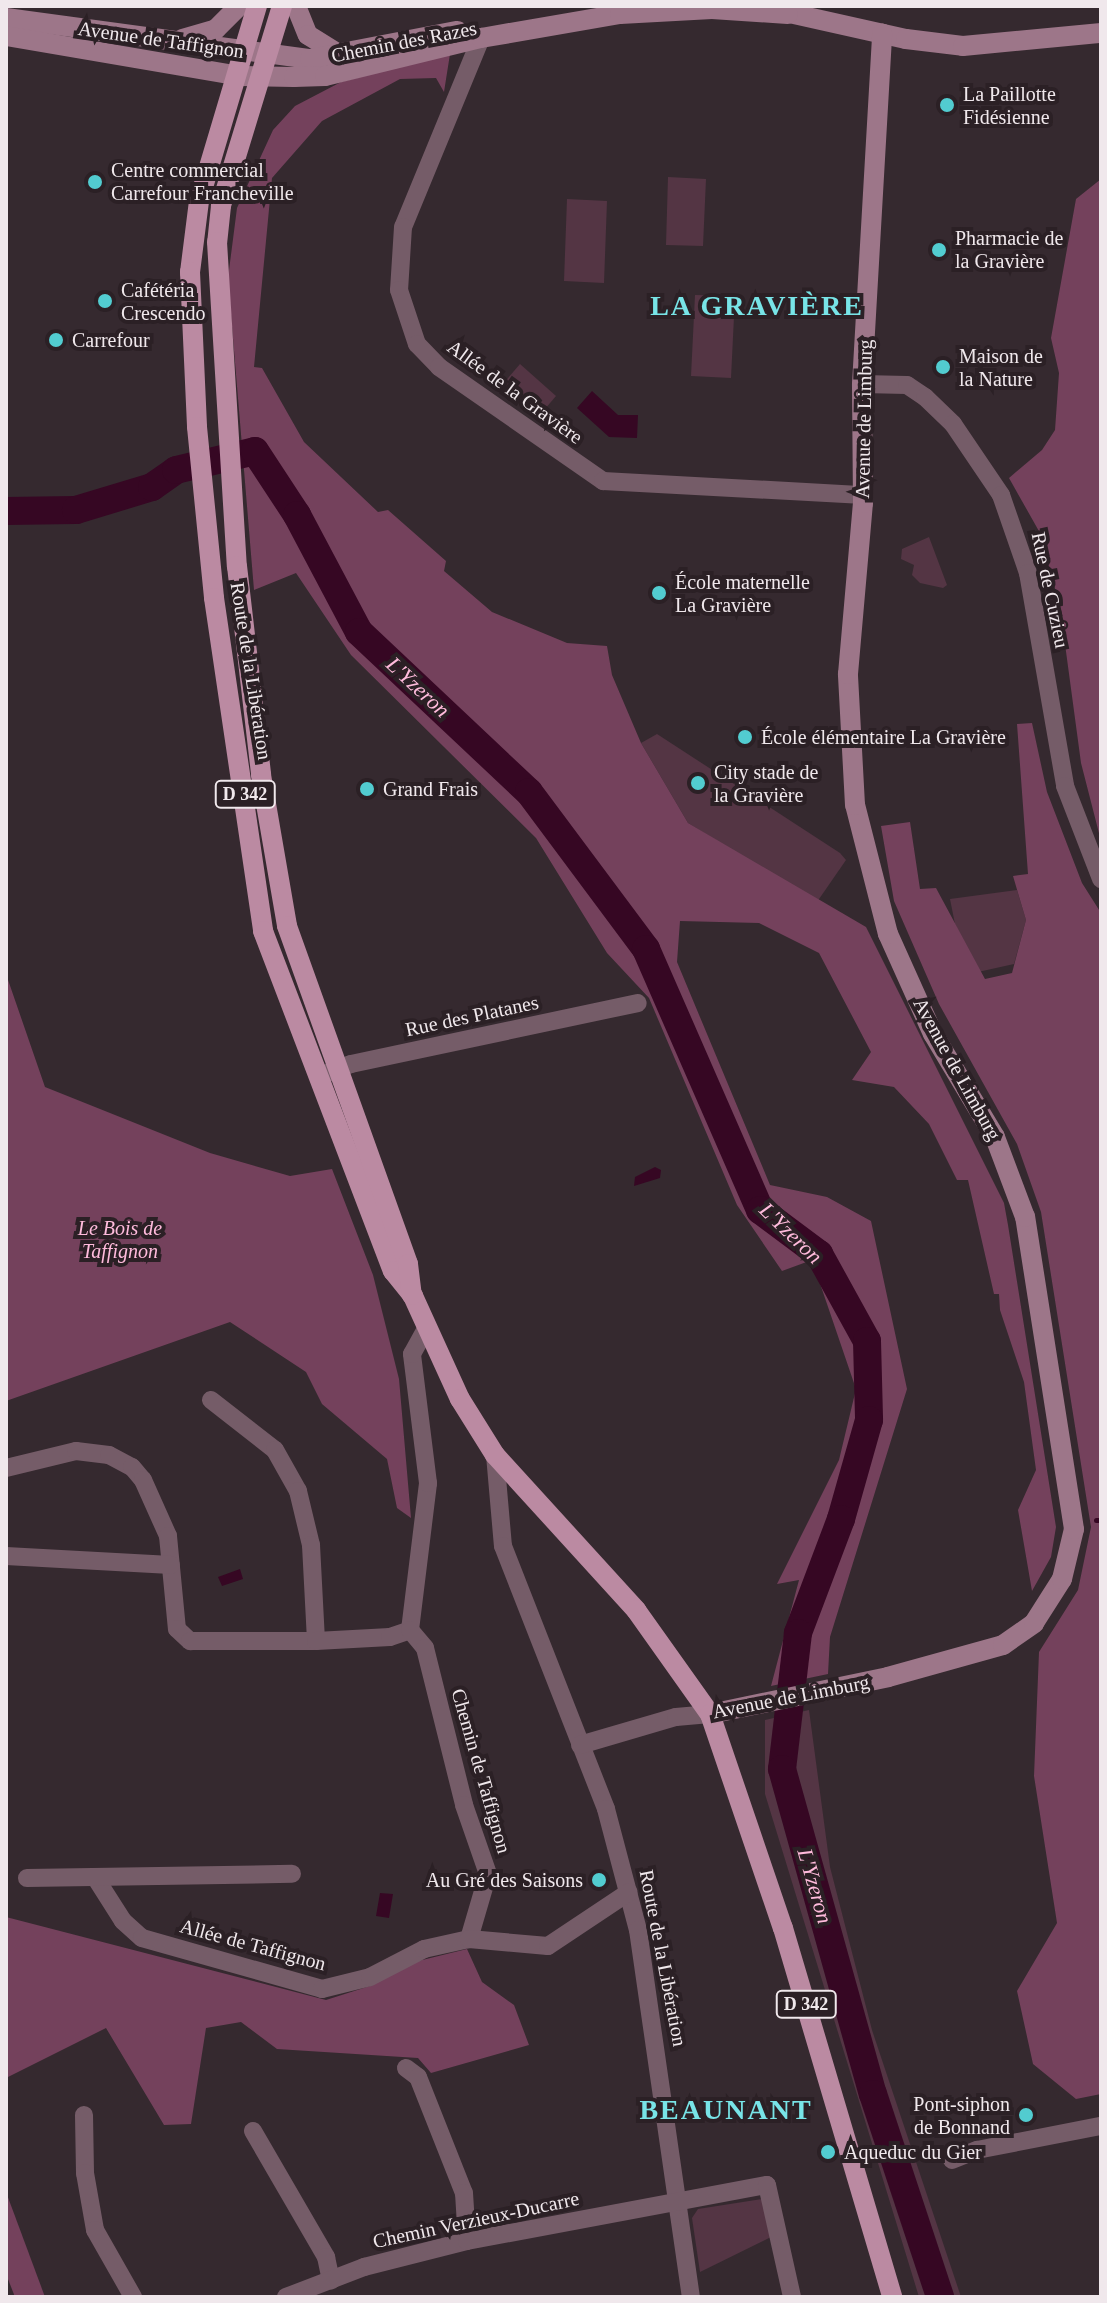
<!DOCTYPE html>
<html>
<head>
<meta charset="utf-8">
<style>
	body { margin:0 }
	#map { position:relative; width:1107px; height:2303px; overflow:hidden; background:#35292f; font-family:Georgia,serif }
	div>[style] { position:absolute }
	[style*='--x'] { left:calc(var(--x)*1px); top:calc(var(--y)*1px); width:calc(var(--w)*1px); rotate:calc(var(--a)*1deg) }
	.green>* { inset:0; background:#543544 }
	.forest>* { inset:0; background:#74415c }
	.water>* { inset:0; background:#360723 }
	.stream>* { height:5px; margin:-2.5px; padding:0 2.5px; transform-origin:2.5px; border-radius:2.5px; background:#360723 }
	.river>* { height:28px; margin:-14px; padding:0 14px; transform-origin:14px; border-radius:14px; background:#360723 }
	.street>* { height:18px; margin:-9px; padding:0 9px; transform-origin:9px; border-radius:9px; background:#755c68 }
	.secondary>* { height:20px; margin:-10px; padding:0 10px; transform-origin:10px; border-radius:10px; background:#9d7689 }
	.primary>* { height:20px; margin:-10px; padding:0 10px; transform-origin:10px; border-radius:10px; background:#bb8aa2 }
	.dots>* { width:22px; height:22px; translate:-50% -50%; box-sizing:border-box; border:4px solid #2b2025; border-radius:50% }
	span { translate:-50% -50%; white-space:nowrap; text-align:center; line-height:1.15; -webkit-text-stroke:8px #2b2025; paint-order:stroke }
	.shield-label span { padding:2px 6px; background:#2b2025; border:2px solid; border-radius:6px; -webkit-text-stroke-width:0 }
	.shield-label { font-size:18px; color:#f0e8ec; font-weight:700 }
	.street-label { font-size:20px; color:#f0e8ec }
	.poi-label { font-size:20px; color:#f0e8ec }
	.left { translate:0 -50%; text-align:left }
	.right { translate:-100% -50%; text-align:right }
	.park-label { font-size:20px; color:#ffbbdc; font-style:italic }
	.water-label { font-size:22px; color:#ffbbdc; font-style:italic }
	.district-label { font-size:28px; color:#78e4e7; font-weight:700; letter-spacing:2px }
	.frame { position:absolute; inset:0; border:8px solid #f0e8ec; pointer-events:none }
</style>
</head>
<body>
<div id="map">
	<div class="green">
		<i style="clip-path:polygon(668px 177px,706px 179px,703px 246px,666px 245px)"></i>
		<i style="clip-path:polygon(567px 199px,607px 201px,604px 283px,564px 281px)"></i>
		<i style="clip-path:polygon(695px 295px,735px 296px,731px 378px,691px 376px)"></i>
		<i style="clip-path:polygon(520px 364px,556px 396px,539px 416px,503px 384px)"></i>
		<i style="clip-path:polygon(929px 537px,947px 585px,943px 588px,920px 583px,912px 575px,914px 565px,901px 559px,902px 549px)"></i>
		<i style="clip-path:polygon(657px 734px,840px 853px,846px 860px,817px 902px,688px 823px,641px 743px)"></i>
		<i style="clip-path:polygon(1017px 890px,1026px 920px,1014px 964px,978px 972px,955px 924px,950px 899px)"></i>
		<i style="clip-path:polygon(809px 1710px,830px 1867px,872px 2030px,961px 2297px,919px 2297px,765px 1794px,765px 1720px)"></i>
		<i style="clip-path:polygon(762px 2199px,771px 2237px,700px 2272px,692px 2218px,698px 2209px)"></i>
	</div>
	<div class="forest">
		<i style="clip-path:polygon(450px 54px,444px 92px,436px 78px,400px 79px,322px 121px,272px 178px,254px 367px,262px 368px,304px 442px,378px 512px,388px 510px,446px 561px,444px 571px,492px 612px,567px 643px,607px 646px,612px 675px,641px 743px,688px 823px,866px 927px,1004px 1203px,1008px 1225px,1056px 1527px,1051px 1557px,1032px 1591px,1018px 1510px,1036px 1470px,1024px 1382px,1000px 1310px,999px 1294px,994px 1294px,968px 1180px,957px 1180px,929px 1124px,894px 1087px,852px 1080px,871px 1052px,819px 953px,759px 923px,680px 921px,677px 962px,770px 1185px,827px 1197px,871px 1221px,907px 1389px,830px 1637px,828px 1674px,771px 1686px,799px 1580px,777px 1584px,839px 1460px,856px 1389px,812px 1260px,782px 1271px,737px 1205px,649px 998px,607px 953px,536px 838px,351px 655px,296px 573px,254px 590px,228px 278px,237px 208px,273px 130px,295px 106px,341px 82px)"></i>
		<i style="clip-path:polygon(1101px 179px,1101px 841px,1081px 763px,1060px 607px,1040px 533px,1009px 478px,1042px 450px,1055px 430px,1059px 373px,1051px 338px,1076px 199px)"></i>
		<i style="clip-path:polygon(1032px 723px,1047px 792px,1082px 883px,1101px 913px,1101px 2094px,1076px 2099px,1033px 2064px,1017px 1991px,1057px 1923px,1034px 1776px,1039px 1652px,1078px 1590px,1091px 1527px,1041px 1212px,1017px 1144px,939px 1004px,894px 901px,881px 826px,910px 822px,920px 889px,936px 888px,985px 979px,1012px 973px,1026px 920px,1013px 876px,1028px 874px,1017px 724px)"></i>
		<i style="clip-path:polygon(6px 974px,45px 1087px,210px 1153px,290px 1176px,332px 1169px,373px 1275px,399px 1379px,411px 1518px,397px 1508px,387px 1459px,322px 1404px,306px 1372px,230px 1322px,6px 1401px)"></i>
		<i style="clip-path:polygon(6px 1917px,326px 2000px,373px 1985px,406px 1964px,467px 1949px,482px 1982px,514px 2005px,529px 2045px,431px 2073px,418px 2058px,277px 2049px,241px 2022px,206px 2028px,191px 2124px,164px 2125px,106px 2028px,6px 2078px)"></i>
		<i style="clip-path:polygon(6px 2192px,45px 2297px,15px 2297px,6px 2274px)"></i>
	</div>
	<div class="water">
		<i style="clip-path:polygon(592px 391px,618px 415px,638px 415px,637px 438px,609px 437px,577px 408px)"></i>
		<i style="clip-path:polygon(655px 1167px,661px 1170px,660px 1178px,634px 1186px,635px 1177px)"></i>
		<i style="clip-path:polygon(240px 1569px,243px 1579px,222px 1586px,218px 1577px)"></i>
		<i style="clip-path:polygon(380px 1893px,393px 1894px,389px 1918px,376px 1916px)"></i>
	</div>
	<div class="stream">
		<i style="--x:1096;--y:1520;--w:5;--a:0"></i>
	</div>
	<div class="river">
		<i style="--x:6;--y:511;--w:70;--a:-0.8"></i>
		<i style="--x:76;--y:510;--w:79;--a:-16.8"></i>
		<i style="--x:152;--y:487;--w:29;--a:-35"></i>
		<i style="--x:176;--y:470;--w:81;--a:-13.5"></i>
		<i style="--x:255;--y:451;--w:77;--a:56.7"></i>
		<i style="--x:297;--y:515;--w:132;--a:62.1"></i>
		<i style="--x:359;--y:632;--w:233;--a:43.3"></i>
		<i style="--x:529;--y:792;--w:196;--a:53.3"></i>
		<i style="--x:646;--y:949;--w:285;--a:66.4"></i>
		<i style="--x:760;--y:1210;--w:74;--a:36.7"></i>
		<i style="--x:819;--y:1254;--w:99;--a:61.1"></i>
		<i style="--x:867;--y:1341;--w:79;--a:88.5"></i>
		<i style="--x:869;--y:1420;--w:103;--a:105.8"></i>
		<i style="--x:841;--y:1519;--w:122;--a:110.7"></i>
		<i style="--x:798;--y:1633;--w:137;--a:96.7"></i>
		<i style="--x:782;--y:1769;--w:337;--a:74.4"></i>
		<i style="--x:873;--y:2094;--w:214;--a:71.7"></i>
	</div>
	<div class="street">
		<i style="--x:481;--y:38;--w:204;--a:112.4"></i>
		<i style="--x:403;--y:227;--w:63;--a:93.6"></i>
		<i style="--x:399;--y:290;--w:57;--a:71.6"></i>
		<i style="--x:417;--y:344;--w:32;--a:46"></i>
		<i style="--x:439;--y:367;--w:200;--a:34.8"></i>
		<i style="--x:603;--y:481;--w:261;--a:3.1"></i>
		<i style="--x:862;--y:384;--w:45;--a:1.3"></i>
		<i style="--x:907;--y:385;--w:22;--a:34"></i>
		<i style="--x:925;--y:397;--w:39;--a:44"></i>
		<i style="--x:953;--y:424;--w:86;--a:55.9"></i>
		<i style="--x:1001;--y:495;--w:83;--a:70.9"></i>
		<i style="--x:1028;--y:573;--w:216;--a:80.1"></i>
		<i style="--x:1065;--y:786;--w:100;--a:68.8"></i>
		<i style="--x:325;--y:1074;--w:28;--a:-21"></i>
		<i style="--x:351;--y:1064;--w:293;--a:-12"></i>
		<i style="--x:211;--y:1400;--w:81;--a:38"></i>
		<i style="--x:275;--y:1450;--w:47;--a:60.7"></i>
		<i style="--x:298;--y:1491;--w:56;--a:76.5"></i>
		<i style="--x:311;--y:1545;--w:96;--a:87"></i>
		<i style="--x:495;--y:1455;--w:91;--a:85"></i>
		<i style="--x:503;--y:1546;--w:282;--a:68.6"></i>
		<i style="--x:606;--y:1809;--w:125;--a:75.2"></i>
		<i style="--x:638;--y:1930;--w:371;--a:81.8"></i>
		<i style="--x:6;--y:1468;--w:72;--a:-13.7"></i>
		<i style="--x:76;--y:1451;--w:33;--a:7"></i>
		<i style="--x:109;--y:1455;--w:26;--a:28"></i>
		<i style="--x:132;--y:1467;--w:17;--a:50"></i>
		<i style="--x:143;--y:1480;--w:61;--a:65.9"></i>
		<i style="--x:168;--y:1536;--w:93;--a:84.5"></i>
		<i style="--x:177;--y:1629;--w:18;--a:43"></i>
		<i style="--x:190;--y:1641;--w:126;--a:0"></i>
		<i style="--x:316;--y:1641;--w:74;--a:-3.1"></i>
		<i style="--x:390;--y:1637;--w:21;--a:-19"></i>
		<i style="--x:410;--y:1630;--w:148;--a:-83"></i>
		<i style="--x:428;--y:1483;--w:130;--a:-97.1"></i>
		<i style="--x:412;--y:1354;--w:31;--a:-61"></i>
		<i style="--x:6;--y:1556;--w:165;--a:3.1"></i>
		<i style="--x:410;--y:1630;--w:23;--a:50"></i>
		<i style="--x:425;--y:1648;--w:162;--a:76"></i>
		<i style="--x:464;--y:1805;--w:73;--a:70.8"></i>
		<i style="--x:488;--y:1874;--w:68;--a:106.3"></i>
		<i style="--x:580;--y:1745;--w:100;--a:-16.3"></i>
		<i style="--x:676;--y:1717;--w:34;--a:-5"></i>
		<i style="--x:95;--y:1877;--w:52;--a:57.5"></i>
		<i style="--x:123;--y:1921;--w:25;--a:42"></i>
		<i style="--x:142;--y:1938;--w:187;--a:15.8"></i>
		<i style="--x:322;--y:1989;--w:49;--a:-14"></i>
		<i style="--x:370;--y:1977;--w:61;--a:-27.4"></i>
		<i style="--x:424;--y:1949;--w:46;--a:-12.5"></i>
		<i style="--x:469;--y:1939;--w:79;--a:5.1"></i>
		<i style="--x:548;--y:1946;--w:97;--a:-33.7"></i>
		<i style="--x:27;--y:1878;--w:265;--a:-0.9"></i>
		<i style="--x:406;--y:2068;--w:15;--a:37"></i>
		<i style="--x:418;--y:2077;--w:125;--a:68.4"></i>
		<i style="--x:464;--y:2193;--w:48;--a:86.4"></i>
		<i style="--x:84;--y:2115;--w:58;--a:89"></i>
		<i style="--x:85;--y:2173;--w:58;--a:80"></i>
		<i style="--x:95;--y:2230;--w:77;--a:60.4"></i>
		<i style="--x:253;--y:2131;--w:146;--a:59.9"></i>
		<i style="--x:326;--y:2257;--w:24;--a:78"></i>
		<i style="--x:952;--y:2160;--w:27;--a:-22"></i>
		<i style="--x:977;--y:2150;--w:126;--a:-11"></i>
		<i style="--x:286;--y:2297;--w:84;--a:-21"></i>
		<i style="--x:364;--y:2267;--w:106;--a:-14.2"></i>
		<i style="--x:467;--y:2241;--w:305;--a:-10.6"></i>
		<i style="--x:767;--y:2185;--w:115;--a:77.4"></i>
	</div>
	<div class="secondary">
		<i style="--x:296;--y:6;--w:31;--a:68"></i>
		<i style="--x:308;--y:35;--w:36;--a:32"></i>
		<i style="--x:776;--y:10;--w:133;--a:12.6"></i>
		<i style="--x:906;--y:39;--w:57;--a:7"></i>
		<i style="--x:963;--y:46;--w:139;--a:-5.4"></i>
		<i style="--x:6;--y:18;--w:307;--a:7.7"></i>
		<i style="--x:310;--y:59;--w:150;--a:-10.8"></i>
		<i style="--x:6;--y:36;--w:236;--a:9.7"></i>
		<i style="--x:239;--y:76;--w:55;--a:1"></i>
		<i style="--x:294;--y:77;--w:31;--a:-2"></i>
		<i style="--x:325;--y:76;--w:161;--a:-13.7"></i>
		<i style="--x:481;--y:38;--w:141;--a:-9.8"></i>
		<i style="--x:620;--y:14;--w:92;--a:-3.1"></i>
		<i style="--x:712;--y:9;--w:76;--a:3.8"></i>
		<i style="--x:182;--y:39;--w:35;--a:-16"></i>
		<i style="--x:216;--y:29;--w:33;--a:-45"></i>
		<i style="--x:710;--y:1714;--w:182;--a:-11.7"></i>
		<i style="--x:888;--y:1677;--w:119;--a:-15.5"></i>
		<i style="--x:1003;--y:1645;--w:38;--a:-35"></i>
		<i style="--x:1034;--y:1623;--w:52;--a:-57.5"></i>
		<i style="--x:1062;--y:1579;--w:51;--a:-76.5"></i>
		<i style="--x:1074;--y:1529;--w:316;--a:-98.9"></i>
		<i style="--x:1025;--y:1217;--w:85;--a:-110.6"></i>
		<i style="--x:995;--y:1137;--w:120;--a:-121"></i>
		<i style="--x:933;--y:1034;--w:110;--a:-114.2"></i>
		<i style="--x:888;--y:934;--w:133;--a:-104.3"></i>
		<i style="--x:855;--y:805;--w:131;--a:-93.1"></i>
		<i style="--x:848;--y:674;--w:172;--a:-85"></i>
		<i style="--x:863;--y:503;--w:119;--a:-90.5"></i>
		<i style="--x:862;--y:384;--w:351;--a:-86.7"></i>
	</div>
	<div class="primary">
		<i style="--x:257;--y:6;--w:203;--a:106.6"></i>
		<i style="--x:199;--y:201;--w:72;--a:97.2"></i>
		<i style="--x:190;--y:272;--w:155;--a:87.4"></i>
		<i style="--x:197;--y:427;--w:172;--a:84.3"></i>
		<i style="--x:214;--y:598;--w:337;--a:81.6"></i>
		<i style="--x:263;--y:931;--w:364;--a:69.1"></i>
		<i style="--x:393;--y:1271;--w:32;--a:51"></i>
		<i style="--x:413;--y:1296;--w:113;--a:65.5"></i>
		<i style="--x:460;--y:1399;--w:66;--a:58"></i>
		<i style="--x:495;--y:1455;--w:210;--a:47.7"></i>
		<i style="--x:636;--y:1610;--w:128;--a:54.6"></i>
		<i style="--x:710;--y:1714;--w:226;--a:71.2"></i>
		<i style="--x:783;--y:1928;--w:385;--a:73.5"></i>
		<i style="--x:282;--y:6;--w:209;--a:107"></i>
		<i style="--x:221;--y:206;--w:36;--a:96"></i>
		<i style="--x:217;--y:242;--w:325;--a:86.5"></i>
		<i style="--x:237;--y:566;--w:210;--a:83.4"></i>
		<i style="--x:261;--y:775;--w:153;--a:80.2"></i>
		<i style="--x:287;--y:926;--w:359;--a:70.3"></i>
		<i style="--x:408;--y:1264;--w:31;--a:83"></i>
	</div>
	<div class="dots">
		<i style="left:947px;top:105px;background:#52ccd0"></i>
		<i style="left:95px;top:182px;background:#52ccd0"></i>
		<i style="left:939px;top:250px;background:#52ccd0"></i>
		<i style="left:105px;top:301px;background:#52ccd0"></i>
		<i style="left:56px;top:340px;background:#52ccd0"></i>
		<i style="left:943px;top:367px;background:#52ccd0"></i>
		<i style="left:659px;top:593px;background:#52ccd0"></i>
		<i style="left:745px;top:737px;background:#52ccd0"></i>
		<i style="left:698px;top:783px;background:#52ccd0"></i>
		<i style="left:367px;top:789px;background:#52ccd0"></i>
		<i style="left:599px;top:1880px;background:#52ccd0"></i>
		<i style="left:1026px;top:2115px;background:#52ccd0"></i>
		<i style="left:828px;top:2152px;background:#52ccd0"></i>
	</div>
	<div class="shield-label">
		<span style="left:245px;top:794px">D 342</span>
		<span style="left:806px;top:2004px">D 342</span>
	</div>
	<div class="street-label">
		<span style="left:161px;top:40px;rotate:8deg">Avenue de Taffignon</span>
		<span style="left:404px;top:42px;rotate:-11deg">Chemin des Razes</span>
		<span style="left:515px;top:392px;rotate:36deg">Allée de la Gravière</span>
		<span style="left:864px;top:419px;rotate:-89deg">Avenue de Limburg</span>
		<span style="left:1050px;top:590px;rotate:78deg">Rue de Cuzieu</span>
		<span style="left:251px;top:671px;rotate:81deg">Route de la Libération</span>
		<span style="left:472px;top:1016px;rotate:-12deg">Rue des Platanes</span>
		<span style="left:957px;top:1069px;rotate:61deg">Avenue de Limburg</span>
		<span style="left:791px;top:1697px;rotate:-11deg">Avenue de Limburg</span>
		<span style="left:481px;top:1771px;rotate:74deg">Chemin de Taffignon</span>
		<span style="left:253px;top:1945px;rotate:15deg">Allée de Taffignon</span>
		<span style="left:663px;top:1958px;rotate:79deg">Route de la Libération</span>
		<span style="left:476px;top:2220px;rotate:-12deg">Chemin Verzieux-Ducarre</span>
	</div>
	<div class="poi-label">
		<span class="left" style="left:963px;top:106px">La Paillotte<br>Fidésienne</span>
		<span class="left" style="left:111px;top:182px">Centre commercial<br>Carrefour Francheville</span>
		<span class="left" style="left:955px;top:250px">Pharmacie de<br>la Gravière</span>
		<span class="left" style="left:121px;top:302px">Cafétéria<br>Crescendo</span>
		<span class="left" style="left:72px;top:340px">Carrefour</span>
		<span class="left" style="left:959px;top:368px">Maison de<br>la Nature</span>
		<span class="left" style="left:675px;top:594px">École maternelle<br>La Gravière</span>
		<span class="left" style="left:761px;top:737px">École élémentaire La Gravière</span>
		<span class="left" style="left:714px;top:784px">City stade de<br>la Gravière</span>
		<span class="left" style="left:383px;top:789px">Grand Frais</span>
		<span class="right" style="left:583px;top:1880px">Au Gré des Saisons</span>
		<span class="right" style="left:1010px;top:2116px">Pont-siphon<br>de Bonnand</span>
		<span class="left" style="left:844px;top:2152px">Aqueduc du Gier</span>
	</div>
	<div class="park-label">
		<span style="left:120px;top:1240px">Le Bois de<br>Taffignon</span>
	</div>
	<div class="water-label">
		<span style="left:418px;top:687px;rotate:43deg">L'Yzeron</span>
		<span style="left:791px;top:1233px;rotate:44deg">L'Yzeron</span>
		<span style="left:815px;top:1886px;rotate:74deg">L'Yzeron</span>
	</div>
	<div class="district-label">
		<span style="left:757px;top:306px">LA GRAVIÈRE</span>
		<span style="left:726px;top:2110px">BEAUNANT</span>
	</div>
	<div class="frame"></div>
</div>
</body>
</html>
